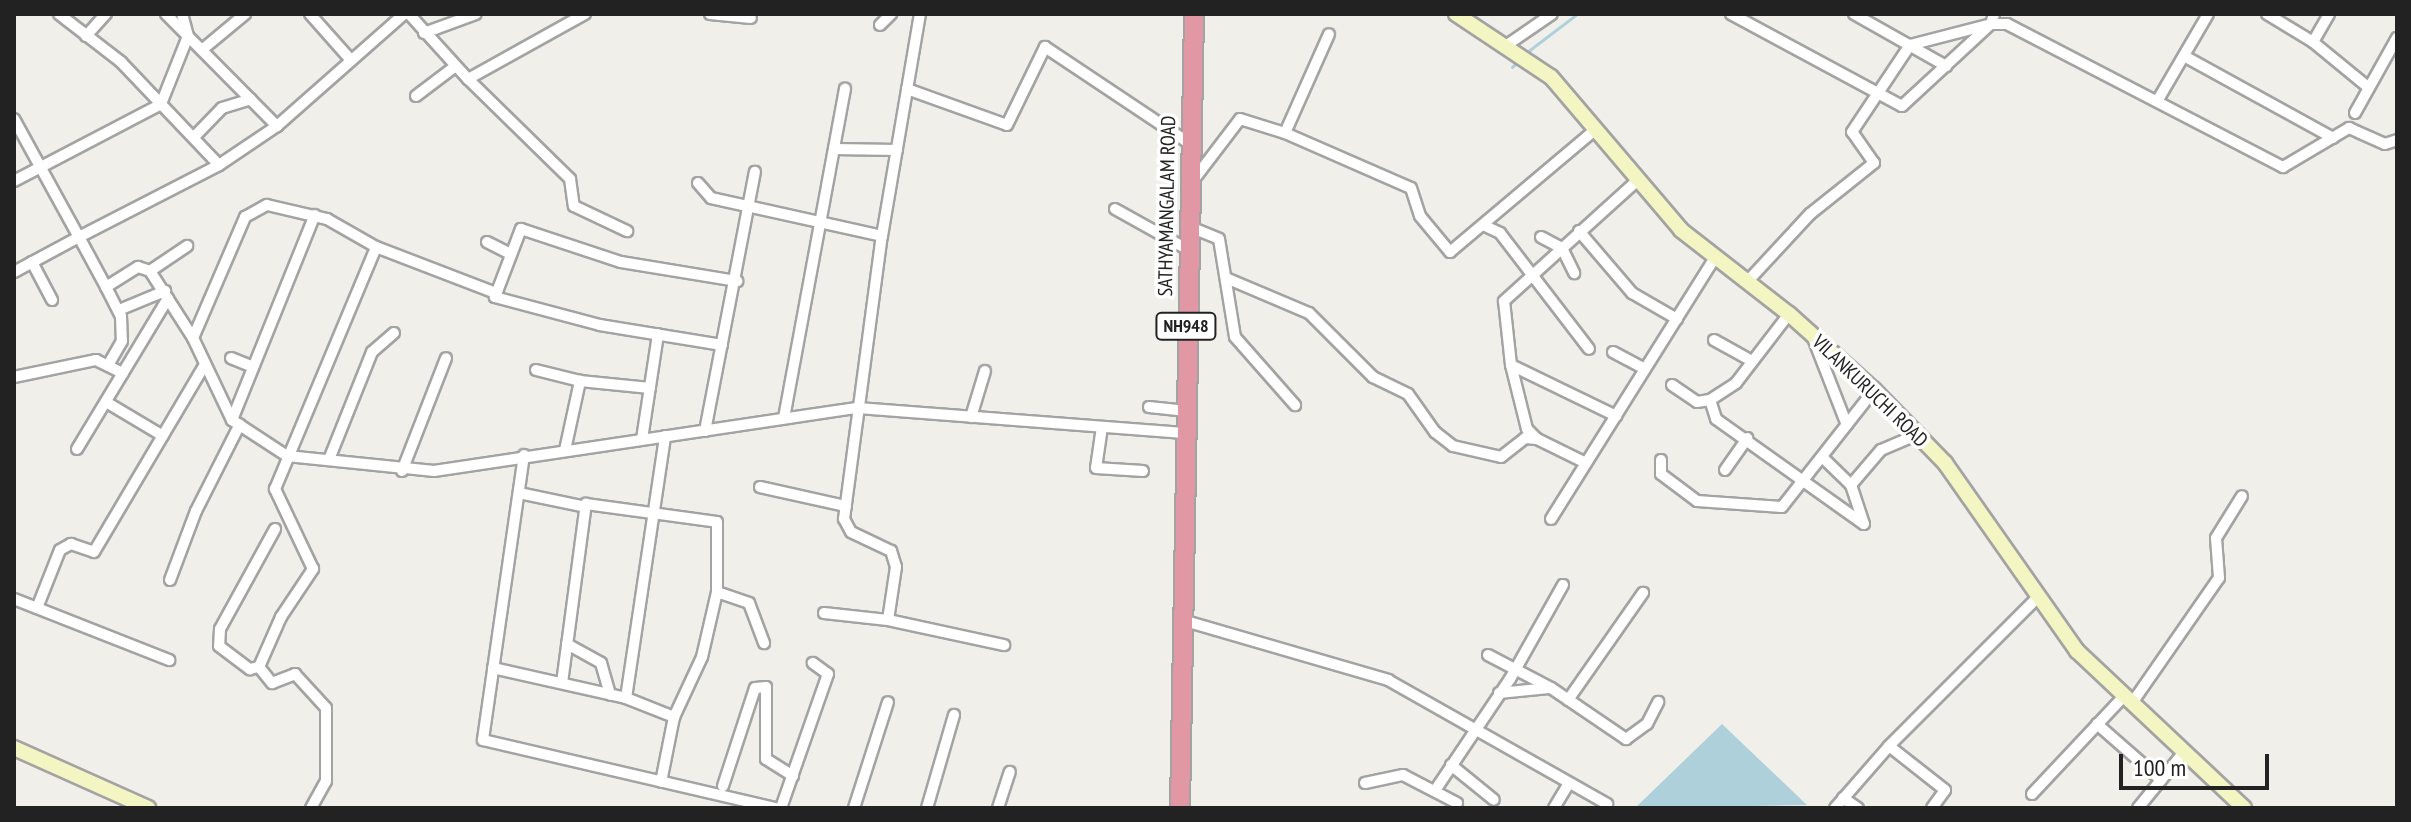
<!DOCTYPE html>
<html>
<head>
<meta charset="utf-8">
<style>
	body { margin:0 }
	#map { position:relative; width:2411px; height:822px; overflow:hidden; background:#f1efe9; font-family:"PT Sans Narrow",sans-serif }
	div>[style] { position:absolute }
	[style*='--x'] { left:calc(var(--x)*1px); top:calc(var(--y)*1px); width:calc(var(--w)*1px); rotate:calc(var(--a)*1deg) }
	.water>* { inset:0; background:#add0db }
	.stream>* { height:3px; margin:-1.5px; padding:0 1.5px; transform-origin:1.5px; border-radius:1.5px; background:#add0db }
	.roads { filter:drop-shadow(2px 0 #a3a3a3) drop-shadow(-2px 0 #a3a3a3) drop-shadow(0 2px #a3a3a3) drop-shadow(0 -2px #a3a3a3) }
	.street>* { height:10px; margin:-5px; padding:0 5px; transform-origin:5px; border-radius:5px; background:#fff }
	.secondary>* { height:14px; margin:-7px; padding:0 7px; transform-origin:7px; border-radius:7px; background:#f3f6c2 }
	.highway>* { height:18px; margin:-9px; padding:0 9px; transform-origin:9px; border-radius:9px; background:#e297a4 }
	span { translate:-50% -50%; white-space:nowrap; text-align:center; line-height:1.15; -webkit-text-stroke:7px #fff; paint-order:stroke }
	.shield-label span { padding:2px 6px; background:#fff; border:2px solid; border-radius:6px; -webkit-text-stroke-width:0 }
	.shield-label { font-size:18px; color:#222; font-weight:700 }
	.street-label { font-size:20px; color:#222 }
	.frame { position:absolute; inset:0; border:16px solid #222; pointer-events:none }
	.scale { position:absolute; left:2119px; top:754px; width:150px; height:36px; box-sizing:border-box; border:4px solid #222; border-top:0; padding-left:10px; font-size:24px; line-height:28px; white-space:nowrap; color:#222; -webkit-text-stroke:6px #fff; paint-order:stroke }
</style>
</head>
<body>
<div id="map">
	<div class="water">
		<i style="clip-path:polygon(1722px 724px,1807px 805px,1635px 808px)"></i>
	</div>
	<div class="stream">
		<i style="--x:1523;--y:55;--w:68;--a:-37.2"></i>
		<i style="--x:1512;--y:67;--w:8;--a:-45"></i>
	</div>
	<div class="roads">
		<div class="street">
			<i style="--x:59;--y:14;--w:78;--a:37.7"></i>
			<i style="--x:121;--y:62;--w:142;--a:46.4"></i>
			<i style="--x:166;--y:14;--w:158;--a:45.3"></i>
			<i style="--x:310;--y:14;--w:59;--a:48.4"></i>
			<i style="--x:409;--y:14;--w:88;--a:47.8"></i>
			<i style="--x:468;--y:79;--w:134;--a:-29.1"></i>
			<i style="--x:710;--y:14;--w:41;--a:5.6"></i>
			<i style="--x:1731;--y:14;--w:194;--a:28.3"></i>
			<i style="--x:1902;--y:106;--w:121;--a:-42.7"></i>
			<i style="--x:1991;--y:24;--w:10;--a:-73"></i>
			<i style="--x:1854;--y:14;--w:106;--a:29.5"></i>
			<i style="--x:2267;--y:14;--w:54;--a:31.3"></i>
			<i style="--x:2313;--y:42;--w:72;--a:39.4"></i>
			<i style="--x:880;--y:25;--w:16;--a:-45"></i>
			<i style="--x:424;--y:33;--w:55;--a:-20.1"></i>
			<i style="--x:86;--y:36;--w:30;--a:-48"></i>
			<i style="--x:2313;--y:42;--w:32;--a:-60"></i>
			<i style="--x:1504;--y:47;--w:58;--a:-34.5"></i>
			<i style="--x:203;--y:49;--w:55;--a:-39.8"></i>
			<i style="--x:2184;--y:56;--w:170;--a:28.8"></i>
			<i style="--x:468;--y:79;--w:143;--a:44.4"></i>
			<i style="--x:570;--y:179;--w:27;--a:82"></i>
			<i style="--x:574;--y:206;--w:59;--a:25.3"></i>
			<i style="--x:907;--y:89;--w:106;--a:19.8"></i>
			<i style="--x:1007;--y:125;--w:87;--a:-64"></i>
			<i style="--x:1045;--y:47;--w:173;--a:33.7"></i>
			<i style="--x:416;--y:96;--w:46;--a:-37.1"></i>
			<i style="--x:2159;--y:98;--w:97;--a:-59.7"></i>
			<i style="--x:2355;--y:113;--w:86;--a:-60.8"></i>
			<i style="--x:14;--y:119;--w:135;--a:61.2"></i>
			<i style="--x:79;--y:237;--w:157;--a:-27.2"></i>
			<i style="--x:219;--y:165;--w:70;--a:-33.9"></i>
			<i style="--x:277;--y:126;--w:169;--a:-41.4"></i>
			<i style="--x:1285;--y:133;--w:108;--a:-66"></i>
			<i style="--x:195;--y:136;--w:39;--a:-46"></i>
			<i style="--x:222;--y:108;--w:30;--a:-17"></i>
			<i style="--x:834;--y:149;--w:63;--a:0.9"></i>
			<i style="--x:14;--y:181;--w:166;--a:-27.6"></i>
			<i style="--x:161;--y:104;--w:73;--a:-68.3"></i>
			<i style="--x:188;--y:36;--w:23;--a:-105"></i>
			<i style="--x:1192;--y:182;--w:79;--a:-52.7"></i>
			<i style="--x:1240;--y:119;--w:47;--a:17.3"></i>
			<i style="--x:1285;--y:133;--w:137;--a:23.6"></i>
			<i style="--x:1411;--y:188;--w:29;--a:72"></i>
			<i style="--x:1420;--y:216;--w:47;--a:50.2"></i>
			<i style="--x:1450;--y:252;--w:189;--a:-40.1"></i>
			<i style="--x:698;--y:183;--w:20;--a:49"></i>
			<i style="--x:711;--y:198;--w:175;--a:12.5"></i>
			<i style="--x:1115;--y:209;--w:82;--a:29.1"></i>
			<i style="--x:1483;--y:225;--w:19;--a:25"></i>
			<i style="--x:1500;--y:233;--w:146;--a:52.5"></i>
			<i style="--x:1190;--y:227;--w:31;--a:22"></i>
			<i style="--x:1219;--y:239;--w:99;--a:80.7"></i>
			<i style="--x:1235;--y:337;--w:91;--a:48.6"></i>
			<i style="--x:1579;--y:231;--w:82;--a:49.5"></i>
			<i style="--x:1632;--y:293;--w:52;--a:30"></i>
			<i style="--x:1541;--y:237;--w:24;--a:28"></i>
			<i style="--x:1562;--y:248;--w:28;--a:64"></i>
			<i style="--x:487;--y:242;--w:27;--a:27"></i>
			<i style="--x:32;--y:262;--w:43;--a:62.2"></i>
			<i style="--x:150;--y:271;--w:45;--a:-34"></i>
			<i style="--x:14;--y:272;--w:74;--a:-28.3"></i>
			<i style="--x:79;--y:237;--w:57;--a:61.6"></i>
			<i style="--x:106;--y:287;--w:38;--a:-32"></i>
			<i style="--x:138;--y:267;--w:13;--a:18"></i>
			<i style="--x:150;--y:271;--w:80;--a:57.3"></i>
			<i style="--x:193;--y:338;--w:91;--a:64.6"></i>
			<i style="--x:232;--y:420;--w:66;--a:33.2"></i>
			<i style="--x:287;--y:456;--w:148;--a:5.8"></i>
			<i style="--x:434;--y:471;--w:429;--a:-8.5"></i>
			<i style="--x:858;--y:408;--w:327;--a:4.4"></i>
			<i style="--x:1226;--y:278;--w:90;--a:22.9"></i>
			<i style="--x:1309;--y:313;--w:91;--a:45"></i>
			<i style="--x:1373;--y:377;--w:39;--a:26"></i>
			<i style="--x:1408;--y:394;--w:47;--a:54.6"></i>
			<i style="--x:1435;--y:432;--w:23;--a:38"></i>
			<i style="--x:1453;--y:446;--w:49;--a:12.9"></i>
			<i style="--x:1501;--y:457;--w:31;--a:-38"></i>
			<i style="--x:1525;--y:438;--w:12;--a:5"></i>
			<i style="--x:1747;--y:282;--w:93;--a:-47.2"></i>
			<i style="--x:1810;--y:214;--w:82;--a:-38.6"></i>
			<i style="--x:1874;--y:163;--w:38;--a:-125"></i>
			<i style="--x:1852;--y:132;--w:105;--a:-56.3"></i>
			<i style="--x:1910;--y:45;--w:84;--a:-14.5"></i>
			<i style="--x:1991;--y:24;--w:16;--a:0"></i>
			<i style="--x:2007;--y:24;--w:311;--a:27.4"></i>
			<i style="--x:2283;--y:167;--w:77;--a:-30.6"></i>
			<i style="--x:2349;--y:128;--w:39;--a:24"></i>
			<i style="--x:2385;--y:144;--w:13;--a:-18"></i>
			<i style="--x:106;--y:287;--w:33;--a:63"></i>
			<i style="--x:121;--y:316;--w:25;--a:88"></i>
			<i style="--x:122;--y:341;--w:28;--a:120"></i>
			<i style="--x:119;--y:310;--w:50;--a:-22.4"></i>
			<i style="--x:193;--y:338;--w:132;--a:-66.7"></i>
			<i style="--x:245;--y:217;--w:25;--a:-29"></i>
			<i style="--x:267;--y:205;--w:62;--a:13.1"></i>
			<i style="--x:327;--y:219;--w:56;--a:29.7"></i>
			<i style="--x:376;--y:247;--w:129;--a:21"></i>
			<i style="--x:1813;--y:338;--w:93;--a:68.7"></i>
			<i style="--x:1714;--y:340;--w:43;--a:28.9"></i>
			<i style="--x:722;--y:345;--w:124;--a:-170.7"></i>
			<i style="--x:600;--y:325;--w:109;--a:-165.1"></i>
			<i style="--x:495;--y:297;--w:73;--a:-69.1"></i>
			<i style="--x:521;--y:229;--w:105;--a:18.3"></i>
			<i style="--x:621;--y:262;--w:118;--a:9.3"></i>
			<i style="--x:1613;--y:352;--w:36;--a:28"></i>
			<i style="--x:231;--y:358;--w:24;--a:22"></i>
			<i style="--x:1511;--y:365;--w:117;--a:25.9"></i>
			<i style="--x:536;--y:370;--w:45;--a:14"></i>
			<i style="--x:14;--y:377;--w:84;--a:-11.7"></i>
			<i style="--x:96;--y:360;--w:30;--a:26"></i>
			<i style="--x:1672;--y:385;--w:30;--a:34"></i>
			<i style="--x:1697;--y:402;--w:13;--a:-9"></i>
			<i style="--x:1710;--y:400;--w:31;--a:-33"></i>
			<i style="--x:1736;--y:383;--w:87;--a:-52.5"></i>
			<i style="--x:1710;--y:400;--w:20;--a:72"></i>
			<i style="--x:1716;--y:419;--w:181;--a:35.4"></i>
			<i style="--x:1864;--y:524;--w:41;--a:-108.4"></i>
			<i style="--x:1851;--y:485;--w:40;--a:-136"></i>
			<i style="--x:106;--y:402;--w:66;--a:30.8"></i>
			<i style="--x:1149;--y:407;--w:36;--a:6"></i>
			<i style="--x:971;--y:417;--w:48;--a:-73.1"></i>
			<i style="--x:784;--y:418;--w:335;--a:-79.5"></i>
			<i style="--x:232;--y:420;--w:221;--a:-68"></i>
			<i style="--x:1102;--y:427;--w:41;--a:98.3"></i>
			<i style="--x:1096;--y:468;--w:47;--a:3.7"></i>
			<i style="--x:705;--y:431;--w:264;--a:-79.1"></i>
			<i style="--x:642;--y:439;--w:106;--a:-81.3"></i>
			<i style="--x:77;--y:449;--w:176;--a:-58.9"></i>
			<i style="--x:565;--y:450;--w:71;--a:-77.7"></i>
			<i style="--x:580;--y:381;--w:70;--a:5.7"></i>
			<i style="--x:524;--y:455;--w:288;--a:98.2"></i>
			<i style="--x:483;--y:740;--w:301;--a:13.1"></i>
			<i style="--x:330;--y:457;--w:113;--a:-68.2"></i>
			<i style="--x:372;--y:352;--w:29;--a:-41"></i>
			<i style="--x:1661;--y:460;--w:14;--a:90"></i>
			<i style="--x:1661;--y:474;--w:45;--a:36.9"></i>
			<i style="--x:1697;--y:501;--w:85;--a:4"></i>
			<i style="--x:1782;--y:507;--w:149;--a:-51.8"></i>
			<i style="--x:1586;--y:463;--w:55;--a:-153.9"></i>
			<i style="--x:1537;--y:439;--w:14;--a:-135"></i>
			<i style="--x:1527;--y:429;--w:66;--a:-104"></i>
			<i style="--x:1511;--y:365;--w:64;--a:-96.2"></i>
			<i style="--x:1504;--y:301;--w:181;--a:-42.1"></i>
			<i style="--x:1725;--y:470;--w:39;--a:-55"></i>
			<i style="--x:402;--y:471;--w:121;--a:-68.7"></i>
			<i style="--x:1851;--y:485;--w:46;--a:-49.4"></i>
			<i style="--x:1881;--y:450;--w:39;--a:-23"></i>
			<i style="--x:760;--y:487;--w:88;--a:12.5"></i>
			<i style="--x:519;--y:493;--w:68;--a:11.8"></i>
			<i style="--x:1551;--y:519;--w:307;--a:-57.9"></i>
			<i style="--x:275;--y:529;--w:114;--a:118.8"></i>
			<i style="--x:220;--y:629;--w:17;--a:93"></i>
			<i style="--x:219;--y:646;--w:39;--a:37"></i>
			<i style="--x:250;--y:669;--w:9;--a:-13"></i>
			<i style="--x:259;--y:667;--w:21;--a:51"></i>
			<i style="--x:272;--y:683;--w:25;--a:-21"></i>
			<i style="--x:295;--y:674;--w:46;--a:47.6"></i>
			<i style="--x:326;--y:708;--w:73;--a:90"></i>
			<i style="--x:326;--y:781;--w:31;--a:119"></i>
			<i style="--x:170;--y:580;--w:74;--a:-69.4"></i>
			<i style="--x:196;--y:511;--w:97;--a:-63.2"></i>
			<i style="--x:717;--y:592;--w:34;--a:19"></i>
			<i style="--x:749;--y:603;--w:43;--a:69.4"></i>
			<i style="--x:14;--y:599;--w:167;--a:21.5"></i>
			<i style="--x:37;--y:608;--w:62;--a:-68.4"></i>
			<i style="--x:60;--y:550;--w:13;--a:-29"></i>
			<i style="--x:71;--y:544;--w:24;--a:19"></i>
			<i style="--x:94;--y:552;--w:216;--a:-59.4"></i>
			<i style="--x:824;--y:613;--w:64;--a:6.2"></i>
			<i style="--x:888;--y:620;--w:119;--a:12.2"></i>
			<i style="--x:888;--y:620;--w:54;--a:-81.4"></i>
			<i style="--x:896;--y:567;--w:17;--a:-107"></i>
			<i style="--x:891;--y:551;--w:44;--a:-154.6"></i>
			<i style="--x:851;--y:532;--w:15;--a:-118"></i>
			<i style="--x:844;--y:519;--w:286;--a:-82.4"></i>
			<i style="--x:882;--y:236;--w:225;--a:-80.3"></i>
			<i style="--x:1182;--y:620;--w:215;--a:16.2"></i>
			<i style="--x:1388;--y:680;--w:252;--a:29.5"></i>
			<i style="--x:567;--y:644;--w:39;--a:29"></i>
			<i style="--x:601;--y:663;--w:33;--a:74"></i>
			<i style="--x:1488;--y:655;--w:71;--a:27.6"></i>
			<i style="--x:1551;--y:688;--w:91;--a:34.2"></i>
			<i style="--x:1626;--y:739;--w:26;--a:-36"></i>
			<i style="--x:1647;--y:724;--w:25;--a:-63"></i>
			<i style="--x:259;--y:667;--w:55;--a:-66.3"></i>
			<i style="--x:281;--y:617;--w:58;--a:-56.3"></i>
			<i style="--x:313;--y:569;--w:89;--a:-115.4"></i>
			<i style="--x:275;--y:489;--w:262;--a:-67.3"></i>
			<i style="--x:493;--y:668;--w:136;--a:12.7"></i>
			<i style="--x:626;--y:698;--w:52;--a:21.6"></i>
			<i style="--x:562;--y:683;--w:181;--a:-82.4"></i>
			<i style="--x:586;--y:504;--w:132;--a:7.8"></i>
			<i style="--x:717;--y:522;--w:70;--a:90"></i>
			<i style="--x:717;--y:592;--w:67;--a:103"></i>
			<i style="--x:702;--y:657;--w:66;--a:115"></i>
			<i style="--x:674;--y:717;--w:66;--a:101.3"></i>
			<i style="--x:1499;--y:693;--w:50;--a:-5.7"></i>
			<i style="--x:626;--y:698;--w:265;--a:-81.5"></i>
			<i style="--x:1568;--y:700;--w:131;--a:-55"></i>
			<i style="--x:2132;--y:703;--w:152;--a:-55.2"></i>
			<i style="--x:2219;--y:578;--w:40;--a:-94.3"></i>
			<i style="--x:2216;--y:538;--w:49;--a:-58.2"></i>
			<i style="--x:2097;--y:724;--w:85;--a:41.2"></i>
			<i style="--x:1451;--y:765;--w:55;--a:39.1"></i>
			<i style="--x:1365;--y:783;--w:39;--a:-12"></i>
			<i style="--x:1403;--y:775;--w:61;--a:27.4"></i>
			<i style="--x:723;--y:786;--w:103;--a:-71.9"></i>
			<i style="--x:755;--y:688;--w:11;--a:-5"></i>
			<i style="--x:766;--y:687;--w:72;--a:90"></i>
			<i style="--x:766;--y:759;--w:32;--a:32"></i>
			<i style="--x:1436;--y:789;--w:133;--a:-56.1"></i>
			<i style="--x:1510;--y:679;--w:108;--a:-60.6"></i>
			<i style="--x:2032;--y:794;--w:134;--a:-46.8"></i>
			<i style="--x:1843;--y:798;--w:18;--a:34"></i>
			<i style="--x:781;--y:808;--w:142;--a:-70.7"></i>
			<i style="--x:828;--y:674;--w:19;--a:-144"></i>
			<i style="--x:854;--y:808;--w:111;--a:-72.2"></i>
			<i style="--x:927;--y:808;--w:97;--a:-73.8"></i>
			<i style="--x:998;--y:808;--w:38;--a:-72"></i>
			<i style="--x:1554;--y:808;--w:29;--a:-59"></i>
			<i style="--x:1835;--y:808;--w:82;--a:-48.9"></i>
			<i style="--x:1932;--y:808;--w:22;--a:-54"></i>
			<i style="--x:1945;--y:790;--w:71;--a:-141.8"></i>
			<i style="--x:1889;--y:746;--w:208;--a:-45"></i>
			<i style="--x:2138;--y:808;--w:72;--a:-50.6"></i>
		</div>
		<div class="secondary">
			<i style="--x:1456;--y:14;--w:114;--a:33.6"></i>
			<i style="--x:1551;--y:77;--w:201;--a:49.6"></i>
			<i style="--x:1681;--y:230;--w:137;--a:37.9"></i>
			<i style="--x:1789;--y:314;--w:114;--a:41.8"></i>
			<i style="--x:1874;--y:390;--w:102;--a:45.8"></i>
			<i style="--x:1945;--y:463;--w:230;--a:54.9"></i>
			<i style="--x:2077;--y:651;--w:229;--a:43.2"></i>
			<i style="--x:14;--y:748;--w:147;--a:24.1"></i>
		</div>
		<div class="highway">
			<i style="--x:1180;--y:808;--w:794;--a:-88.99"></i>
		</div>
	</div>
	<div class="shield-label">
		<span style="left:1186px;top:326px">NH948</span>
	</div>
	<div class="street-label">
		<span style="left:1167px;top:206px;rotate:-89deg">SATHYAMANGALAM ROAD</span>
		<span style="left:1870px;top:391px;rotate:44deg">VILANKURUCHI ROAD</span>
	</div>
	<div class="frame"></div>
	<div class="scale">100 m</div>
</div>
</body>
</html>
